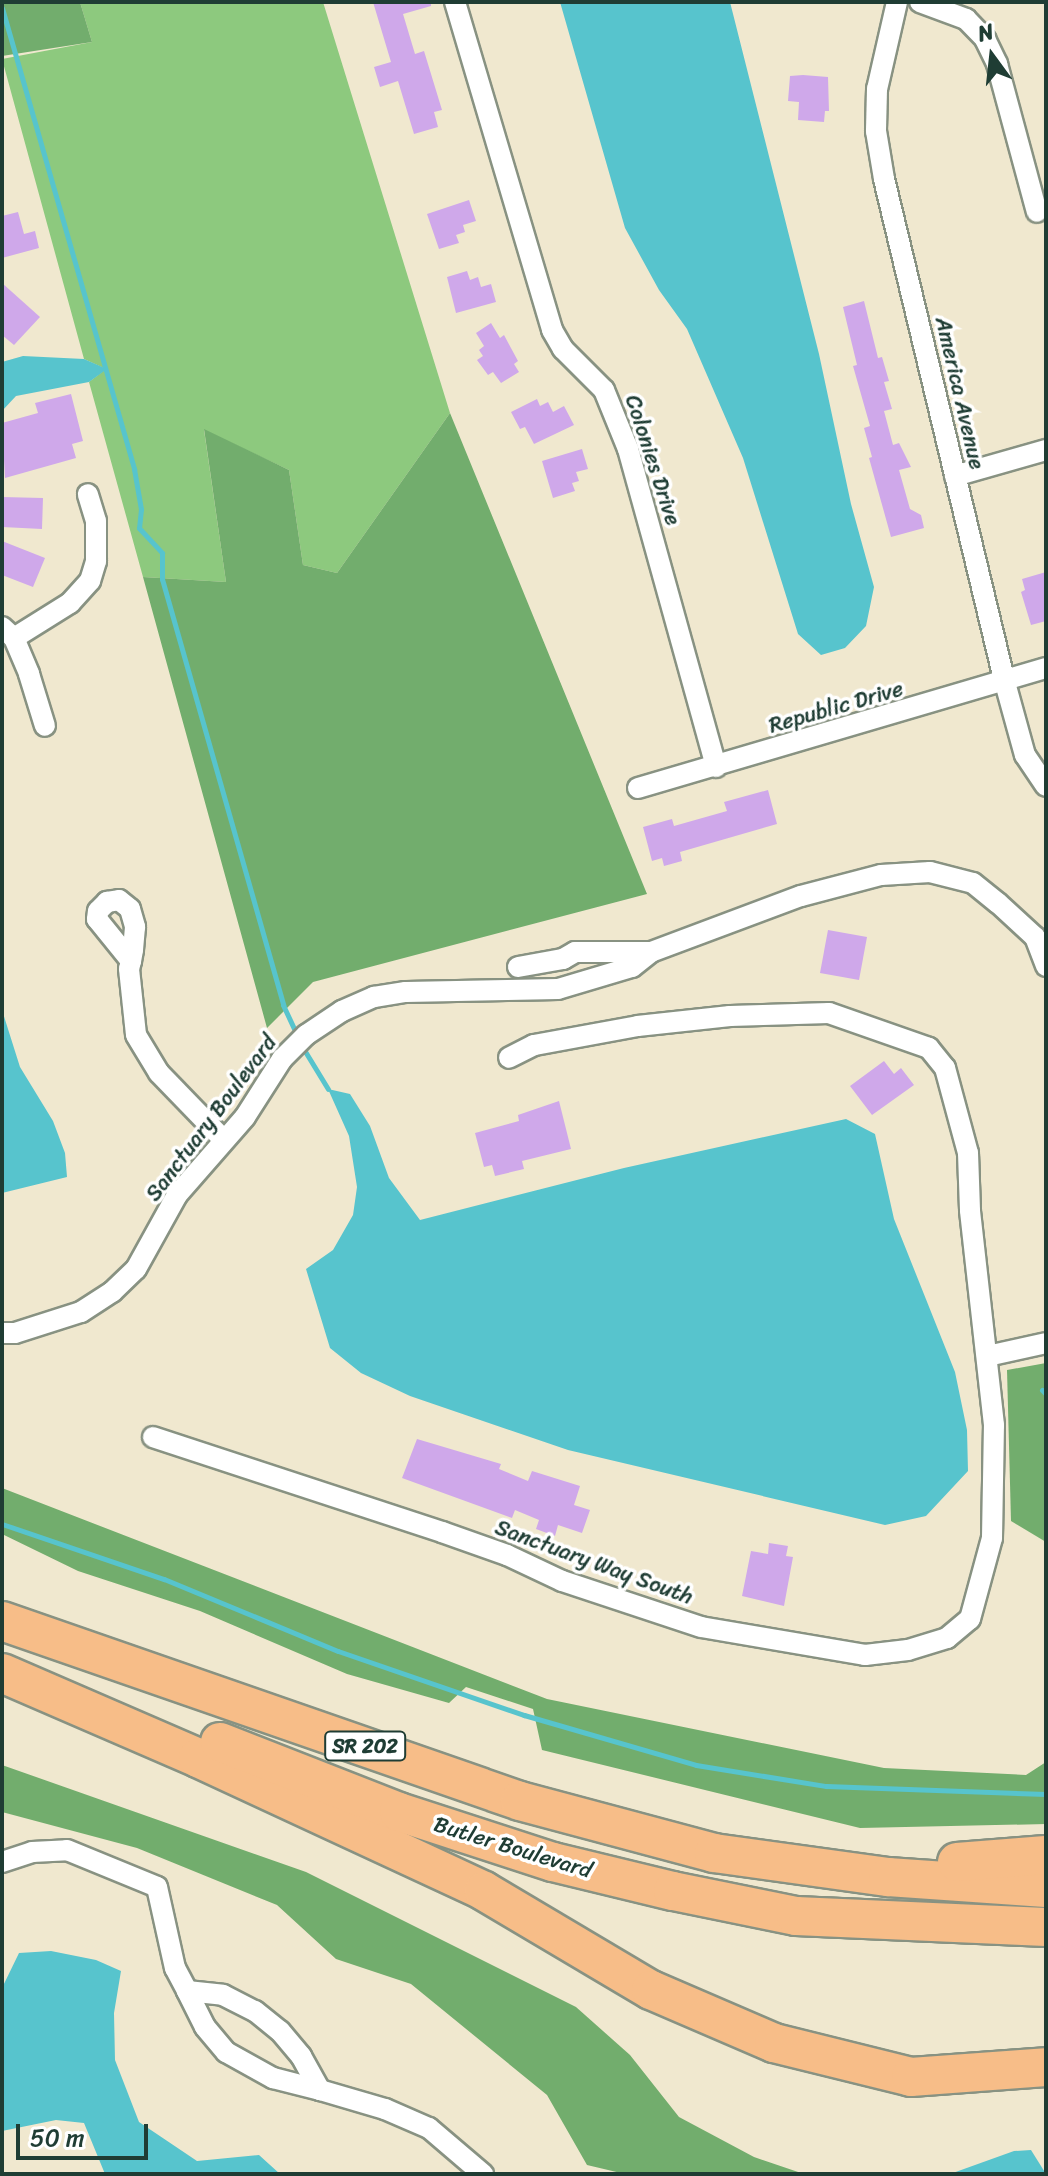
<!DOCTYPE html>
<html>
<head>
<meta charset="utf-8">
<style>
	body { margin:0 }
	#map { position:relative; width:1048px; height:2176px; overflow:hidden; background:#f0e8cf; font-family:Sriracha,sans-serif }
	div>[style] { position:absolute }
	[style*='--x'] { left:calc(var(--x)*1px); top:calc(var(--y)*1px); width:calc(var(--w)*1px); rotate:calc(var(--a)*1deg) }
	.green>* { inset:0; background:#8dc97e }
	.forest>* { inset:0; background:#72ad6d }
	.water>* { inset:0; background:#57c4cd }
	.stream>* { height:5px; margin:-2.5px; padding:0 2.5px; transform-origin:2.5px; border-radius:2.5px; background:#57c4cd }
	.building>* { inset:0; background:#cfa8ea }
	.roads { filter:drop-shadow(2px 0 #889282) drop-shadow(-2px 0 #889282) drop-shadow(0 2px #889282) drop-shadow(0 -2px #889282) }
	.minor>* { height:20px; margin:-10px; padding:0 10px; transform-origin:10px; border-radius:10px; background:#fff }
	.motorway>* { height:38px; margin:-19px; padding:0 19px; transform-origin:19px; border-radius:19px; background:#f7bd88 }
	span { translate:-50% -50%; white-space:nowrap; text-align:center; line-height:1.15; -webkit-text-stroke:7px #fff; paint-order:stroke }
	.shield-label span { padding:2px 6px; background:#fff; border:2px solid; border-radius:6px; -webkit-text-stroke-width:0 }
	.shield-label { font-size:20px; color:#1f3d34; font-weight:700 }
	.street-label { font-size:22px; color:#1f3d34 }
	.frame { position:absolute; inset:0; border:4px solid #1f3d34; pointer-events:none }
	.north { position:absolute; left:952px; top:16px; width:80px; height:80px; -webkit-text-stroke:6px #fff; paint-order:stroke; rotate:345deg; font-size:22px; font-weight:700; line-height:32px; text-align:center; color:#1f3d34 }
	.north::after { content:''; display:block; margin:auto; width:28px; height:36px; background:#1f3d34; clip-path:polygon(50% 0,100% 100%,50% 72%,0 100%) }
	.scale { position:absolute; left:16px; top:2124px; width:132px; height:36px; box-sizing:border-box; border:4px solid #1f3d34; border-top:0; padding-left:10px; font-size:24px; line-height:28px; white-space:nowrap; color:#1f3d34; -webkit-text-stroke:6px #fff; paint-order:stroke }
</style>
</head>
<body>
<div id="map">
	<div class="green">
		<i style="clip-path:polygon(80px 2px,323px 2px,450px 413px,337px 573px,303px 565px,289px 470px,204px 430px,226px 582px,143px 577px,89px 382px,106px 369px,84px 359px,2px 59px,92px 42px)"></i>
	</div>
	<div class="forest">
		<i style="clip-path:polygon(2px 2px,80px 2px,92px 42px,2px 56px)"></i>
		<i style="clip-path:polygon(450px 413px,647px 894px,313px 982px,267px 1028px,143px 577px,226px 582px,204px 429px,289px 470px,303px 565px,337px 573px)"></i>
		<i style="clip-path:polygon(1046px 1363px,1046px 1542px,1011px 1521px,1007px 1370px)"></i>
		<i style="clip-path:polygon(2px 1488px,547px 1699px,884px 1768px,1026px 1775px,1046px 1762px,1046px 1824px,860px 1828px,542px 1750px,533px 1709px,466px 1687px,449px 1703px,347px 1674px,200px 1611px,78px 1571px,2px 1534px)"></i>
		<i style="clip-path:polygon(2px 1765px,306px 1872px,576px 2007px,630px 2055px,679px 2117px,754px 2157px,804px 2174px,625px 2174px,587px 2165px,547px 2095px,411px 1984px,336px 1959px,277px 1905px,137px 1848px,2px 1812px)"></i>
	</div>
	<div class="water">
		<i style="clip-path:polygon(560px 2px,730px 2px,819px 354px,851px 504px,874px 587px,866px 626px,845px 648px,821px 655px,798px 634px,743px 458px,687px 329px,659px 290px,625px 228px)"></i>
		<i style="clip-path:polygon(23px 356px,84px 359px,107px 369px,89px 382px,16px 396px,2px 411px,2px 362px)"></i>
		<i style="clip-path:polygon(2px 1010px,20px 1067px,53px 1121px,65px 1153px,67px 1177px,2px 1193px)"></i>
		<i style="clip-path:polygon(328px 1089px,350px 1094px,370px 1126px,389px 1178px,420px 1220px,624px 1168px,846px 1119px,875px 1134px,894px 1219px,955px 1372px,967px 1430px,968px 1471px,926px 1516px,885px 1525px,568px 1450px,410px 1396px,361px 1373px,330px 1348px,306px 1269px,333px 1250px,353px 1215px,357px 1187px,349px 1136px)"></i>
		<i style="clip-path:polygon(51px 1951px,96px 1960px,121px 1971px,114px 2013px,115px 2060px,139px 2122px,197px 2161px,259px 2155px,280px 2174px,105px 2174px,84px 2123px,56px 2120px,2px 2131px,2px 1988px,19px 1953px)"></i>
		<i style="clip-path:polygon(1031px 2150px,1046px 2174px,950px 2174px,1014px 2151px)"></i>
	</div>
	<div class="stream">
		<i style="--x:2;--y:8;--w:480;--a:74"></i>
		<i style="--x:134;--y:469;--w:41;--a:80.1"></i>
		<i style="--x:141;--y:509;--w:19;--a:96"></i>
		<i style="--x:139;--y:528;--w:34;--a:47"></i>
		<i style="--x:162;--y:553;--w:26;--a:90"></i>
		<i style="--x:162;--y:579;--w:443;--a:74.1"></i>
		<i style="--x:283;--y:1005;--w:33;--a:65"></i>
		<i style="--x:303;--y:1048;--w:48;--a:58.6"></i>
		<i style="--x:1042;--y:1390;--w:6;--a:45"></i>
		<i style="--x:2;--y:1524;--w:171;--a:18.8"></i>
		<i style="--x:164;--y:1579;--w:188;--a:22.5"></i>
		<i style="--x:338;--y:1651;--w:197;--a:19"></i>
		<i style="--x:524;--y:1715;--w:179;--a:16.2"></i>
		<i style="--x:696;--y:1765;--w:132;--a:9.2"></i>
		<i style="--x:826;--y:1786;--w:220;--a:2.1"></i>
	</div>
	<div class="building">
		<i style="clip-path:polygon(373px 2px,431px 2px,431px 6px,403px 14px,415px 54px,424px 51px,442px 110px,434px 112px,438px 127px,414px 134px,398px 81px,380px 87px,374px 67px,391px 62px)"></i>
		<i style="clip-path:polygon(803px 75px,828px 77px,829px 111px,825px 111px,824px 122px,798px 120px,799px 102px,788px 101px,790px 76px)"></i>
		<i style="clip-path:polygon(469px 200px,476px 221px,463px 225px,465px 232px,456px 235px,459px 243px,439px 249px,427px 214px)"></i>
		<i style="clip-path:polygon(18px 212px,24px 234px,35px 231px,39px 248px,2px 258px,2px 216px)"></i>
		<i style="clip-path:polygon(467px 271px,470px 280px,478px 277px,481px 287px,491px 284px,496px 302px,456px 313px,447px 277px)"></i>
		<i style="clip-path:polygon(2px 283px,40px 317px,14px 345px,2px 335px)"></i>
		<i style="clip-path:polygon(864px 301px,878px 358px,882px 357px,889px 381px,884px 382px,892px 409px,884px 411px,893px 445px,899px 443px,911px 467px,899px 470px,910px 509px,921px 515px,924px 528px,891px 537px,869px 458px,872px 457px,864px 428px,870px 426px,853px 366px,857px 365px,843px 307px)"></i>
		<i style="clip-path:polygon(491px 323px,500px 338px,504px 335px,518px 361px,514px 364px,519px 372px,501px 383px,493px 372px,488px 375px,477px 360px,483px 356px,479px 350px,484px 346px,476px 333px)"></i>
		<i style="clip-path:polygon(71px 394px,83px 441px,72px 444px,76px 458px,5px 478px,2px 423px,38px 413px,35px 403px)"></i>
		<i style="clip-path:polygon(537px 399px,540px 406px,548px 402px,553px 412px,564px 406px,574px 425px,534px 444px,525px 427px,520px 429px,511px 412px)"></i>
		<i style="clip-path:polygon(582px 449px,588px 469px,576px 472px,579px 481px,572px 483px,575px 491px,553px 498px,542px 461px)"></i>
		<i style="clip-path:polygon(2px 497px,43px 498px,42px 529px,2px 527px)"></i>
		<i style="clip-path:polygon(2px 541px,45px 558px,33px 587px,2px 575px)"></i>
		<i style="clip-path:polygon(1046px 572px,1046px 621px,1031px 625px,1021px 592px,1025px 590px,1022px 579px)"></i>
		<i style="clip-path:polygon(768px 790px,777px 824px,680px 852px,682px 861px,664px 866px,662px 858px,652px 861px,643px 827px,672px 819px,674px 826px,727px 811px,724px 802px)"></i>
		<i style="clip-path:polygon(828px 930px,867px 937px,859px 980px,820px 973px)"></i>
		<i style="clip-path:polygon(884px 1061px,894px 1074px,901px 1068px,914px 1085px,872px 1115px,850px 1086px)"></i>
		<i style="clip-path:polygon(559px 1101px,571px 1149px,522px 1161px,524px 1169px,495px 1176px,492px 1165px,484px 1167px,475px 1133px,519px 1121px,518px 1115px)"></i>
		<i style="clip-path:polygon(417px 1439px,501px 1464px,499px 1469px,528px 1481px,532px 1471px,580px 1486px,574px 1505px,590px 1510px,582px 1533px,558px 1525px,555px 1536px,536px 1529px,539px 1520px,515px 1510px,512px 1518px,402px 1478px)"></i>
		<i style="clip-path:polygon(769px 1543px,788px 1546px,786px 1556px,793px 1557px,784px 1606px,742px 1596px,751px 1551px,768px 1554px)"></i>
	</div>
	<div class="roads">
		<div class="minor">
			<i style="--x:455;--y:2;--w:342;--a:73.5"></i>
			<i style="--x:552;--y:330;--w:22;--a:60"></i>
			<i style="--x:563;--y:349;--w:58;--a:45"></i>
			<i style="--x:604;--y:390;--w:64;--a:67.9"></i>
			<i style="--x:628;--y:449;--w:330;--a:74.5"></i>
			<i style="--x:897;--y:2;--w:89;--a:102.9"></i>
			<i style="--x:877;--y:89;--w:42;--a:91.4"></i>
			<i style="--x:876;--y:131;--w:49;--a:80.5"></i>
			<i style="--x:884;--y:179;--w:514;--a:76.5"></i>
			<i style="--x:1004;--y:679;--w:79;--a:74.6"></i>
			<i style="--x:1025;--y:755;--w:37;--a:56"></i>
			<i style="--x:920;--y:2;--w:49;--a:20.3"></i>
			<i style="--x:966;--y:19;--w:28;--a:46"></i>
			<i style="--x:985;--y:39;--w:28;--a:64"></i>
			<i style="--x:997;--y:64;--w:153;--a:74.9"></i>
			<i style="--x:955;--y:476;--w:95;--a:-15.9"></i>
			<i style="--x:2;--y:627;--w:16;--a:43"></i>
			<i style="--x:14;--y:638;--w:39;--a:67"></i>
			<i style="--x:29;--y:674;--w:54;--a:72.9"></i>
			<i style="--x:14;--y:638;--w:66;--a:-32"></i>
			<i style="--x:70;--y:603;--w:30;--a:-48"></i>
			<i style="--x:90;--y:581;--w:21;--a:-73"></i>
			<i style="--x:96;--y:561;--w:40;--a:-90"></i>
			<i style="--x:96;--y:521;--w:28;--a:-107"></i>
			<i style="--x:638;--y:788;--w:425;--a:-16.4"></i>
			<i style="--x:131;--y:961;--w:54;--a:-129"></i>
			<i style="--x:97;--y:919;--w:8;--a:-83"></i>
			<i style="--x:98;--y:911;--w:13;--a:-45"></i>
			<i style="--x:107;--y:902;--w:12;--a:-9"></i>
			<i style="--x:119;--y:900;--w:14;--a:39"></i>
			<i style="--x:130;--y:909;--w:19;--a:74"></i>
			<i style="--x:135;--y:927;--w:23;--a:95"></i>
			<i style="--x:133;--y:950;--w:11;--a:100"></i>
			<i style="--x:131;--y:961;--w:8;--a:104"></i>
			<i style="--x:129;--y:969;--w:66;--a:83.9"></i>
			<i style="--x:136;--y:1035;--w:44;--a:58.8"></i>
			<i style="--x:159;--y:1073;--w:93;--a:45.9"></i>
			<i style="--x:518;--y:967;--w:46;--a:-10.1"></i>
			<i style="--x:563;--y:959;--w:14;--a:-30"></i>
			<i style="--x:575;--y:952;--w:76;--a:0"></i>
			<i style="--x:2;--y:1333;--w:13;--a:0"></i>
			<i style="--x:15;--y:1333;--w:69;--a:-17.7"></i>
			<i style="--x:81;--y:1312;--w:37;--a:-33"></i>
			<i style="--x:112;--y:1292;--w:33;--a:-44"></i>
			<i style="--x:136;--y:1269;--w:85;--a:-61"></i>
			<i style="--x:177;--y:1195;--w:103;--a:-48.9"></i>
			<i style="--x:245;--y:1117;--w:69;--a:-57.5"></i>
			<i style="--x:282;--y:1059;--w:34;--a:-45"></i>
			<i style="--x:306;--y:1035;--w:43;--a:-33.7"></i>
			<i style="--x:342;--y:1011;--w:35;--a:-24"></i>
			<i style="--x:374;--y:997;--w:32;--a:-9"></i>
			<i style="--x:406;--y:992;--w:152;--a:-1.1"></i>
			<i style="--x:558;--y:989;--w:77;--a:-16.6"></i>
			<i style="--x:632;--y:967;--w:24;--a:-38"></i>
			<i style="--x:651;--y:952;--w:160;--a:-20.5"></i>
			<i style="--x:801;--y:896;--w:83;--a:-14.7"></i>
			<i style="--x:881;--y:875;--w:49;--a:-3.5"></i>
			<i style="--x:930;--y:872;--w:44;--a:14.3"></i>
			<i style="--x:973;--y:883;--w:32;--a:39"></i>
			<i style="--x:998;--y:903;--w:50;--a:42.6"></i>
			<i style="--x:1035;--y:937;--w:31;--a:69"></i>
			<i style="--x:987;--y:1356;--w:60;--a:-12.4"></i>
			<i style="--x:153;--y:1437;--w:304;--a:18.2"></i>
			<i style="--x:442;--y:1532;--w:69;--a:19.5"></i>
			<i style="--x:507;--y:1555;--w:61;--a:25.3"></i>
			<i style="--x:562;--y:1581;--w:146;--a:18.3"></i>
			<i style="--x:701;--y:1627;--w:166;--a:9.7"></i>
			<i style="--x:865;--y:1655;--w:43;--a:-6.6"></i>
			<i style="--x:908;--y:1650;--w:41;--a:-17.1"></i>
			<i style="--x:947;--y:1638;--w:30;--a:-40"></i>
			<i style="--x:970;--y:1619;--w:84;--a:-74.8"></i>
			<i style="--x:992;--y:1538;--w:113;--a:-89"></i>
			<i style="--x:994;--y:1425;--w:216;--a:-96.4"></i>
			<i style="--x:970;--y:1210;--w:57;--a:-92"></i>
			<i style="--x:968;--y:1153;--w:88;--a:-105.1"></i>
			<i style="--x:945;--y:1068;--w:26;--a:-129"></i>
			<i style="--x:929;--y:1048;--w:106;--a:-160.7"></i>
			<i style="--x:829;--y:1013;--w:99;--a:178.3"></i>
			<i style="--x:730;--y:1016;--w:93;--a:173.8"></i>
			<i style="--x:638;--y:1026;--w:106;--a:169.6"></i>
			<i style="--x:534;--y:1045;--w:28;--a:153"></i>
			<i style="--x:2;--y:1862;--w:32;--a:-18"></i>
			<i style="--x:32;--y:1852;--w:35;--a:-3"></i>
			<i style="--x:67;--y:1850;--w:97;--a:22.3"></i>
			<i style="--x:157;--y:1887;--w:83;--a:77.5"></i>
			<i style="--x:175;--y:1968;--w:26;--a:62"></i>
			<i style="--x:187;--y:1991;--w:36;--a:6"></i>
			<i style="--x:223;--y:1995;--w:36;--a:27"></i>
			<i style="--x:255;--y:2011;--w:32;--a:39"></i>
			<i style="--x:280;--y:2031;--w:33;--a:50"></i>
			<i style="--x:301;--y:2056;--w:39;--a:61"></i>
			<i style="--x:320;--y:2090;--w:68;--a:16.3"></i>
			<i style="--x:385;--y:2109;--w:48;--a:23.4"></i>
			<i style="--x:429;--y:2128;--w:71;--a:40.4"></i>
			<i style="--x:187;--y:1991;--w:40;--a:63.4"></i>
			<i style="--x:205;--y:2027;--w:33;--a:50"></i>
			<i style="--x:226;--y:2052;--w:54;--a:29"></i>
			<i style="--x:273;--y:2078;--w:49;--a:14.3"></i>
		</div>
		<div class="motorway">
			<i style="--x:2;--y:1621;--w:548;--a:19.16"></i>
			<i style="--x:520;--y:1801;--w:201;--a:15"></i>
			<i style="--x:714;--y:1853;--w:176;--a:7.9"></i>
			<i style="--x:888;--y:1877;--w:158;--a:4"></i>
			<i style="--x:2;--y:1673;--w:214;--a:23.4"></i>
			<i style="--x:198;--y:1758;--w:315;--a:24.9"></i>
			<i style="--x:484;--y:1891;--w:194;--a:30.7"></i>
			<i style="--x:651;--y:1990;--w:134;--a:23.3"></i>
			<i style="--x:774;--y:2043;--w:141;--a:13.9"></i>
			<i style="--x:911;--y:2077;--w:135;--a:-4.2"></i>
			<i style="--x:220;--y:1742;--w:192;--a:21.4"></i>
			<i style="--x:399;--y:1812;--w:162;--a:18"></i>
			<i style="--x:553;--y:1862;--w:123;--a:13.6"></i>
			<i style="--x:673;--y:1891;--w:126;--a:11.5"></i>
			<i style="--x:796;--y:1916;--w:250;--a:2.5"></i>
			<i style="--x:957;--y:1862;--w:89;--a:-4.5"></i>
		</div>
	</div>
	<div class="shield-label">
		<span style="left:365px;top:1746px">SR 202</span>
	</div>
	<div class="street-label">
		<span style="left:960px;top:393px;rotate:77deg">America Avenue</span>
		<span style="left:653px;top:460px;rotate:72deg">Colonies Drive</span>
		<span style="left:836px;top:707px;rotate:-16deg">Republic Drive</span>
		<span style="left:211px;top:1118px;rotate:-53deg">Sanctuary Boulevard</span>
		<span style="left:594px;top:1562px;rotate:20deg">Sanctuary Way South</span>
		<span style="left:513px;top:1847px;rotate:17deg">Butler Boulevard</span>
	</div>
	<div class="frame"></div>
	<div class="north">N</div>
	<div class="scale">50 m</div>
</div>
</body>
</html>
